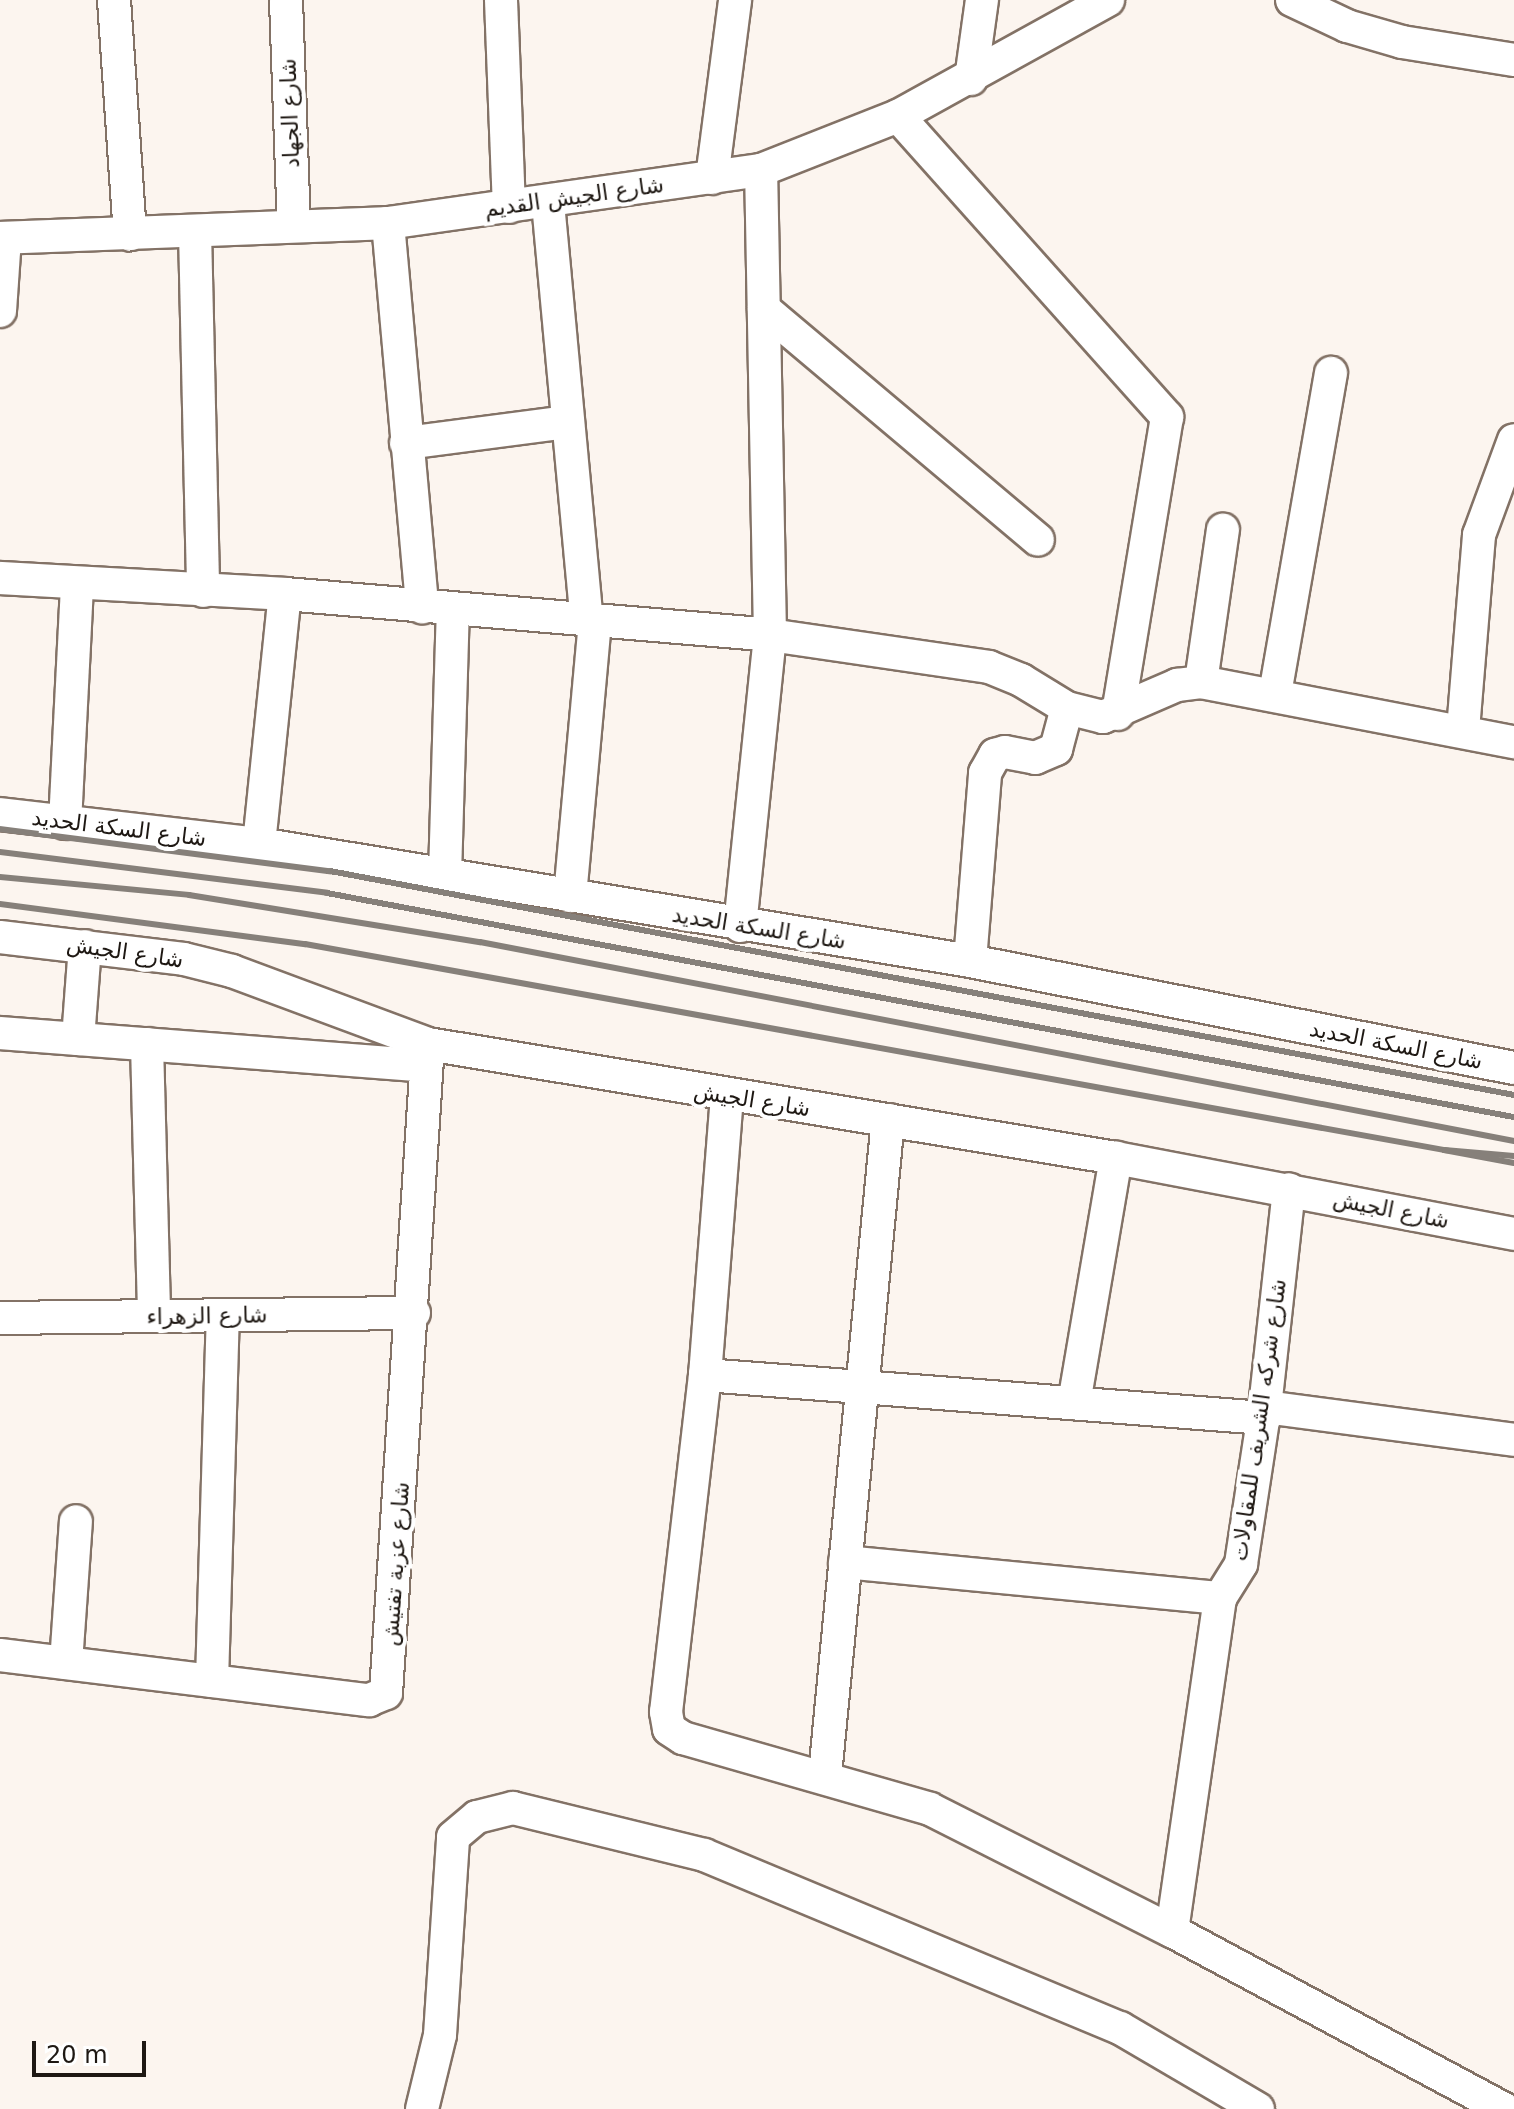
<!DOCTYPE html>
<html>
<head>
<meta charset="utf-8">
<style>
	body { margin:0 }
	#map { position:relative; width:1514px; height:2109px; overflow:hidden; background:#fcf5ef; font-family:"DejaVu Sans",Cairo,sans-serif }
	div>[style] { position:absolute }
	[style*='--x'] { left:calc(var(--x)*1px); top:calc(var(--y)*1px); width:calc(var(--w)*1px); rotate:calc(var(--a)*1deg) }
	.roads { filter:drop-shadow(2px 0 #837266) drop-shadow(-2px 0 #837266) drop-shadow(0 2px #837266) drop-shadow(0 -2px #837266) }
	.street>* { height:32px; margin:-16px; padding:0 16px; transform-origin:16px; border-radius:16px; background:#fff }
	.rail>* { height:6px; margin:-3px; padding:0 3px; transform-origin:3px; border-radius:3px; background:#86807a }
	span { translate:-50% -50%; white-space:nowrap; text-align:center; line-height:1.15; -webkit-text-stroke:8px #fff; paint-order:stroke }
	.street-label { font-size:22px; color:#1e1813 }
	.scale { position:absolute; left:32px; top:2041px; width:114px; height:36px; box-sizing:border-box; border:4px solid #1e1813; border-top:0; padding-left:10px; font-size:24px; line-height:28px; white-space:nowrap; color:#1e1813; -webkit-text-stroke:6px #fff; paint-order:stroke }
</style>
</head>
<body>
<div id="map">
	<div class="roads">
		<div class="street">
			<i style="--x:114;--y:0;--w:235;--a:86.1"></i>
			<i style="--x:286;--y:0;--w:226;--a:88"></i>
			<i style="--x:501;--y:0;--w:207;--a:87.8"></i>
			<i style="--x:1292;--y:0;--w:61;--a:25.3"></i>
			<i style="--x:1347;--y:26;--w:57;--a:16.2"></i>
			<i style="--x:1402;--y:42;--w:113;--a:9.1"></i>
			<i style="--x:971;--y:79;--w:80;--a:-82.1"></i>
			<i style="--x:898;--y:116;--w:404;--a:48.2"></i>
			<i style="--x:1167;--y:417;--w:301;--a:99.4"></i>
			<i style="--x:712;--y:178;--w:179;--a:-82.6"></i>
			<i style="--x:548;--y:203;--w:419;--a:84.7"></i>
			<i style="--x:388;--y:223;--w:386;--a:84.9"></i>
			<i style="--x:195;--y:231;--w:360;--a:88.7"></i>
			<i style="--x:0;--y:238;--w:388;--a:-2.2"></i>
			<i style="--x:388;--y:223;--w:377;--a:-8.1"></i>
			<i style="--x:761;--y:170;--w:147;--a:-21.5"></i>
			<i style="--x:898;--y:116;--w:240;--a:-28.9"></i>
			<i style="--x:764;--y:309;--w:358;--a:40.1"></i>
			<i style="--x:0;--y:311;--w:73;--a:-86.1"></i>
			<i style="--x:406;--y:443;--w:163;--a:-7.4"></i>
			<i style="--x:0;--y:578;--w:285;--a:3.2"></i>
			<i style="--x:285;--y:594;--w:487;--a:4.8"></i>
			<i style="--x:770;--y:635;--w:221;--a:8.3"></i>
			<i style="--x:989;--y:667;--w:35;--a:22"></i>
			<i style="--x:1021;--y:680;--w:54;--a:31.3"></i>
			<i style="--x:1067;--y:708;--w:37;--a:14"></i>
			<i style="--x:1103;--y:717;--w:81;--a:-23.4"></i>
			<i style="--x:1177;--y:685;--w:24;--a:-7"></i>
			<i style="--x:1201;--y:682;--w:319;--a:10.9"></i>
			<i style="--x:1201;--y:682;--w:154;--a:-81.8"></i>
			<i style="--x:1275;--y:694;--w:326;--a:-80.1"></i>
			<i style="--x:1463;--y:730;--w:196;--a:-85.3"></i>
			<i style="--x:1479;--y:535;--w:101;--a:-69.8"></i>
			<i style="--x:0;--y:814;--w:261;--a:6.6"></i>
			<i style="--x:259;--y:844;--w:721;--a:9.34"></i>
			<i style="--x:970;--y:961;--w:554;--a:11.13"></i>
			<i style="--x:65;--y:823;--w:238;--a:-87.1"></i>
			<i style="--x:259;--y:844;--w:251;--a:-84.1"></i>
			<i style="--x:445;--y:875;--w:266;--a:-88.3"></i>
			<i style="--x:570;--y:896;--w:276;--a:-84.8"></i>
			<i style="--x:740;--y:926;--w:293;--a:-84.1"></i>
			<i style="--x:770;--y:635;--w:465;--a:-91.1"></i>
			<i style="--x:0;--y:937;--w:185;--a:6.8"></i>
			<i style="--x:184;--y:959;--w:49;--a:14"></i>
			<i style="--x:232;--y:971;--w:209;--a:20.4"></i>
			<i style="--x:428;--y:1044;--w:697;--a:9.41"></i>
			<i style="--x:1116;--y:1158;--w:405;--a:10.8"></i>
			<i style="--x:970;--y:961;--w:189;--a:-85.4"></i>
			<i style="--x:985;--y:773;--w:21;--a:-61"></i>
			<i style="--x:995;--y:755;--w:10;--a:-17"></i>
			<i style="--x:1005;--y:752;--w:31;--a:11"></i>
			<i style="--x:1035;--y:758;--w:23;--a:-23"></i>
			<i style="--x:1056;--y:749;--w:42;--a:-75"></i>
			<i style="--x:0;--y:1033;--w:427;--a:4.4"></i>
			<i style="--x:78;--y:1039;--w:93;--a:-85.7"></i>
			<i style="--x:147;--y:1044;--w:272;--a:88.5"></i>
			<i style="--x:727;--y:1096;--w:280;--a:94.5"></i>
			<i style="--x:705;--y:1375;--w:339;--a:96.6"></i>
			<i style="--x:666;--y:1712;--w:17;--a:80"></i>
			<i style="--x:669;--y:1729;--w:17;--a:33"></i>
			<i style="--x:683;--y:1738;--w:257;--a:16"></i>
			<i style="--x:930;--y:1809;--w:271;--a:26.8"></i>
			<i style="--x:1172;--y:1931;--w:377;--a:28.2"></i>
			<i style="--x:0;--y:1318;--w:414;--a:-0.7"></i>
			<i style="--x:705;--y:1375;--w:561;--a:4.4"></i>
			<i style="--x:1074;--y:1403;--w:249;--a:-80.3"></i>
			<i style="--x:1265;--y:1407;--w:251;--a:7.5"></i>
			<i style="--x:845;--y:1562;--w:377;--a:5.5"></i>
			<i style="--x:0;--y:1655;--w:372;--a:7"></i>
			<i style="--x:369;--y:1700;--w:18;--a:-22"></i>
			<i style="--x:386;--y:1693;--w:650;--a:-86.3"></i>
			<i style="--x:66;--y:1663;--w:142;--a:-86"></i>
			<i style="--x:212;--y:1681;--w:366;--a:-88.3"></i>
			<i style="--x:825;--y:1775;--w:658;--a:-84.51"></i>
			<i style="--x:1172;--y:1931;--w:336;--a:-81.8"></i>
			<i style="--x:1220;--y:1598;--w:40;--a:-58"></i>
			<i style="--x:1241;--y:1564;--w:159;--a:-81.3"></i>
			<i style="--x:1265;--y:1407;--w:219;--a:-83.7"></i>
			<i style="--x:422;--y:2109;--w:76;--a:-76.3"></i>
			<i style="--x:440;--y:2035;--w:198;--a:-86.2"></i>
			<i style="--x:453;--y:1837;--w:31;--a:-40"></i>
			<i style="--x:477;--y:1817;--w:37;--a:-14"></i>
			<i style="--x:513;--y:1808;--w:197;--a:13.8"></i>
			<i style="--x:704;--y:1855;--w:451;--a:22.6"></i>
			<i style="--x:1120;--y:2028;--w:160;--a:30.4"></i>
		</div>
	</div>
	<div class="rail">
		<i style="--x:0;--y:829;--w:333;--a:7.3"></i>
		<i style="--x:330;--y:871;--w:1205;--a:10.71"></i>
		<i style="--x:0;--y:852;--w:330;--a:7.1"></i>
		<i style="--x:327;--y:893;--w:1208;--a:10.69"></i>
		<i style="--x:0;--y:877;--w:190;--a:5.4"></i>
		<i style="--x:189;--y:895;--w:295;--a:9.2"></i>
		<i style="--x:480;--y:942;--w:1053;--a:10.89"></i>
		<i style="--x:0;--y:904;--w:308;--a:7.5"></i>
		<i style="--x:305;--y:944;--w:1157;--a:10.25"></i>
		<i style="--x:1514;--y:1156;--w:70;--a:-175.1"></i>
		<i style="--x:1444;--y:1150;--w:71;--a:10.5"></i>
	</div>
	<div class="street-label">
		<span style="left:290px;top:113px;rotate:-92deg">شارع الجهاد</span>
		<span style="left:574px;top:197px;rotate:-8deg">شارع الجيش القديم</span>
		<span style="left:119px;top:828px;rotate:7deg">شارع السكة الحديد</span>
		<span style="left:759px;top:928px;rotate:9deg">شارع السكة الحديد</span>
		<span style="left:125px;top:952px;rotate:8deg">شارع الجيش</span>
		<span style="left:1396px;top:1045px;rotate:11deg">شارع السكة الحديد</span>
		<span style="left:752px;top:1100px;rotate:9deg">شارع الجيش</span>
		<span style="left:1391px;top:1210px;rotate:11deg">شارع الجيش</span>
		<span style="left:207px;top:1316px;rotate:-1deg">شارع الزهراء</span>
		<span style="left:1259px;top:1420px;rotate:-82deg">شارع شركه الشريف للمقاولات</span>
		<span style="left:396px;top:1564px;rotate:-86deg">شارع عزبة تفتيش</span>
	</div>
	<div class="scale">20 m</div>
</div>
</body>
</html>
